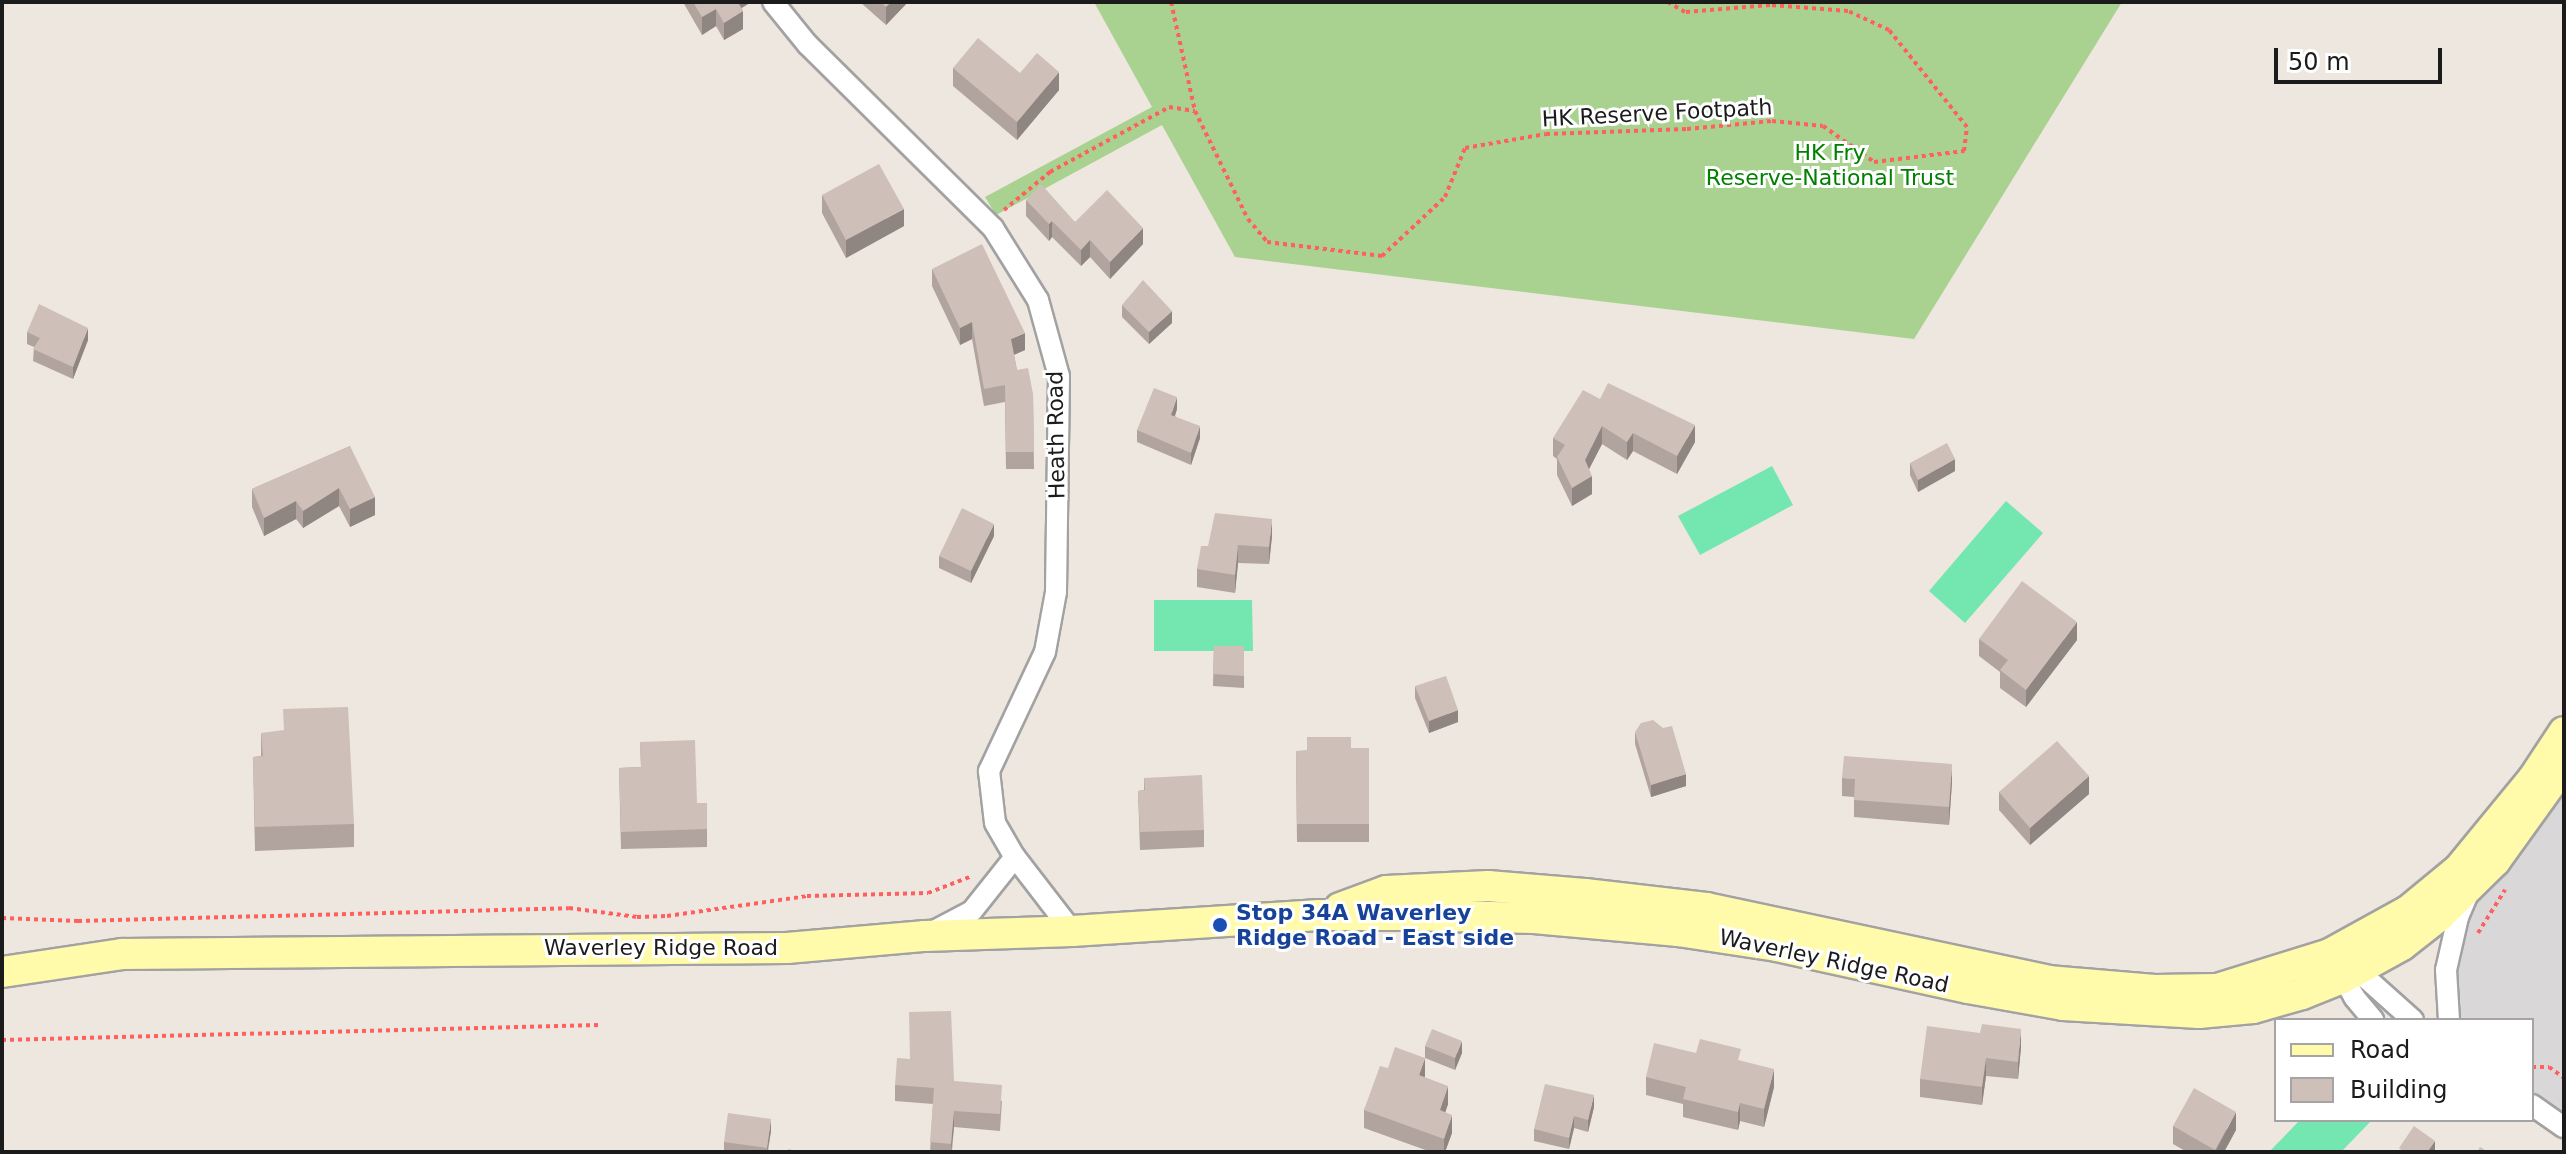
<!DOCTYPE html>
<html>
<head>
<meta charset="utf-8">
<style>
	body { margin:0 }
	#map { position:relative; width:2566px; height:1154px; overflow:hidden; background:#eee7df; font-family:"DejaVu Sans",sans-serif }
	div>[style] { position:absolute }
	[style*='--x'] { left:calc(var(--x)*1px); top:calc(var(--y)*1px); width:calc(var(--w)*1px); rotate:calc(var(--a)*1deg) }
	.residential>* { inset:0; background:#d9d7d8 }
	.forest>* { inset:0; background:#a9d18f }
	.pitch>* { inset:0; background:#74e6af }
	.path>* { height:4px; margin-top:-2px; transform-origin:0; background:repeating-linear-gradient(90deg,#ff605e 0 4px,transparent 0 8px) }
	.roads { filter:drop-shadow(2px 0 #a2a2a2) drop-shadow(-2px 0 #a2a2a2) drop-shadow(0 2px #a2a2a2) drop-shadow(0 -2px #a2a2a2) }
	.street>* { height:20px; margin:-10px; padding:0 10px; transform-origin:10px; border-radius:10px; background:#fff }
	.secondary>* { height:30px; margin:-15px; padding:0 15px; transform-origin:15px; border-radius:15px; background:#fffbab }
	.wall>* { inset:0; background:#b1a49e }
	.shaded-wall>* { inset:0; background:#908681 }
	.building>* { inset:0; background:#cebfb8 }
	.dots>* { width:22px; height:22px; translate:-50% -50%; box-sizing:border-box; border:4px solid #fff; border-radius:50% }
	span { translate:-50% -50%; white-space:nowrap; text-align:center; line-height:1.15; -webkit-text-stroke:6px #fff; paint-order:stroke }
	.street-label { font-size:22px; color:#1b1b1b }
	.park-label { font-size:22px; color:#028001 }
	.transit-label { font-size:22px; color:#164399; font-weight:700 }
	.left { translate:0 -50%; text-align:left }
	.frame { position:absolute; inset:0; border:4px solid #1b1b1b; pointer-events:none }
	.legend { position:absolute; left:2274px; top:1018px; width:260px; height:104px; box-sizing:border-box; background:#fff; border:2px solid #a4a4a4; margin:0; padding:10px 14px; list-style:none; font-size:24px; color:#1b1b1b }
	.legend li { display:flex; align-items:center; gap:16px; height:40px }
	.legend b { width:40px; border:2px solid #a4a4a4 }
	.scale { position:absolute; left:2274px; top:48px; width:168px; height:36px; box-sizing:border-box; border:4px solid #1b1b1b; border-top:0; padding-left:10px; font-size:24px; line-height:28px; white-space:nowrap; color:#1b1b1b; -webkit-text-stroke:6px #fff; paint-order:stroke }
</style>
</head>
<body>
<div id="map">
	<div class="residential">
		<i style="clip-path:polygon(2564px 765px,2564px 1127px,2532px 1105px,2532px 1020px,2449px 1020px,2458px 917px)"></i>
	</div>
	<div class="forest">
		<i style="clip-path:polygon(1094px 2px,2122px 2px,1914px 339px,1235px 257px,1162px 125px,996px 215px,985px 197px,1152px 107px)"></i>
	</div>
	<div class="pitch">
		<i style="clip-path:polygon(1772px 466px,1793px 505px,1700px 555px,1678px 516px)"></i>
		<i style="clip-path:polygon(2006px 501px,2043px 533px,1965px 623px,1929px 591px)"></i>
		<i style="clip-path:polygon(1154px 600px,1252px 600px,1253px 651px,1154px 651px)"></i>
		<i style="clip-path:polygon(2300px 1120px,2372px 1120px,2341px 1152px,2269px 1152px)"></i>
	</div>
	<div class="path">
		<i style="--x:1171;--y:2;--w:112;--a:77.6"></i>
		<i style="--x:1195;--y:111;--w:120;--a:63.9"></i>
		<i style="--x:1248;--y:219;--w:30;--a:50"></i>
		<i style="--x:1267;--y:242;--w:116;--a:6.9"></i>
		<i style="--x:1382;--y:256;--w:86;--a:-43.1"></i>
		<i style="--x:1445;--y:197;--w:53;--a:-67.8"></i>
		<i style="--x:1465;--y:148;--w:82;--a:-9.8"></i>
		<i style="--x:1546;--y:134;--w:141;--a:-2"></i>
		<i style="--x:1687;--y:129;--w:85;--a:-5.4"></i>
		<i style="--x:1772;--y:121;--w:51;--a:5.6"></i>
		<i style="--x:1823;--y:126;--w:62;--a:35.2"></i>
		<i style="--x:1874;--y:162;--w:91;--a:-7"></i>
		<i style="--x:1964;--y:151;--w:24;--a:-83"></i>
		<i style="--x:1967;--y:127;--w:124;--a:-128.8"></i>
		<i style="--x:1889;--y:30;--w:45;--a:-155.1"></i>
		<i style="--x:1848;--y:11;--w:78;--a:-175.6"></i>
		<i style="--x:1770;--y:5;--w:85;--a:175.3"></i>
		<i style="--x:1685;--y:12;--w:20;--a:-150"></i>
		<i style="--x:1004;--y:210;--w:60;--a:-39.6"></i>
		<i style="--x:1050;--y:172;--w:136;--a:-28.6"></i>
		<i style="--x:1169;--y:107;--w:26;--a:9"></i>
		<i style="--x:2;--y:918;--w:76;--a:2.3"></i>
		<i style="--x:78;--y:921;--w:491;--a:-1.5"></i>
		<i style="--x:569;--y:908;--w:69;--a:7.5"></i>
		<i style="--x:637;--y:917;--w:30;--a:-2"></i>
		<i style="--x:667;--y:916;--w:141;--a:-8.1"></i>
		<i style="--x:807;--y:896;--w:121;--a:-1.4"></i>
		<i style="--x:928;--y:893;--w:47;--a:-21.1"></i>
		<i style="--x:2478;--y:933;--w:51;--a:-57.9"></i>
		<i style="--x:2;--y:1040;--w:597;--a:-1.44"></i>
		<i style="--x:2532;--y:1067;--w:17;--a:0"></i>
		<i style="--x:2549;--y:1067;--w:19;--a:36"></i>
	</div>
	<div class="roads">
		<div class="street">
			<i style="--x:773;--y:2;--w:55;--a:50.9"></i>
			<i style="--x:808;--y:45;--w:260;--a:44.7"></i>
			<i style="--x:993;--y:228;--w:85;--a:58"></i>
			<i style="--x:1038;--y:300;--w:79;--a:74.6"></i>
			<i style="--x:1059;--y:376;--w:216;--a:90.8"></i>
			<i style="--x:1056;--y:592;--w:61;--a:100.4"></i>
			<i style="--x:1045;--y:652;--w:132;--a:115.2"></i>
			<i style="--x:989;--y:771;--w:52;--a:83.4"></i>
			<i style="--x:995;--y:823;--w:39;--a:60"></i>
			<i style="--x:1015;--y:857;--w:93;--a:52.4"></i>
			<i style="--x:932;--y:932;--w:45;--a:-27.7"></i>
			<i style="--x:972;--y:911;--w:69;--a:-51.5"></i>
			<i style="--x:2352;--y:961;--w:10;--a:61"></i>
			<i style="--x:2357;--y:970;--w:75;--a:41.8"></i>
			<i style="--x:2337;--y:967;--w:34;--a:60"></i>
			<i style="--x:2354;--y:997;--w:30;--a:50"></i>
			<i style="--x:2449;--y:1020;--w:50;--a:-93.4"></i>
			<i style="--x:2446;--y:970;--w:54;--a:-77.2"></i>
			<i style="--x:2458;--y:917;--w:23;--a:-67"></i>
			<i style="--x:2532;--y:1105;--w:39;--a:35"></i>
		</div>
		<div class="secondary">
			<i style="--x:1340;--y:908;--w:49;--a:-20.3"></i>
			<i style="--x:1386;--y:891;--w:102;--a:-2.8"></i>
			<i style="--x:1488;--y:886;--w:97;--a:4.7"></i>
			<i style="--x:1585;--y:894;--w:122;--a:6.6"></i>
			<i style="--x:1706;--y:908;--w:350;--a:12"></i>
			<i style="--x:2048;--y:981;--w:107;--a:4.8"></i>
			<i style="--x:2155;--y:990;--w:62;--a:-0.9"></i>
			<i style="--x:2217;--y:989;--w:118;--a:-17.2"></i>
			<i style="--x:2330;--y:954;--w:89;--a:-28.9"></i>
			<i style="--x:2408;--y:911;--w:66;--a:-39.5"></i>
			<i style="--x:2459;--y:869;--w:117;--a:-50.6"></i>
			<i style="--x:2533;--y:779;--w:56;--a:-56.6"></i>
			<i style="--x:2;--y:972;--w:121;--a:-8.5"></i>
			<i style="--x:122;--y:954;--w:665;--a:-0.52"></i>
			<i style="--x:787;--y:948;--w:139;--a:-5"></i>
			<i style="--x:925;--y:936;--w:147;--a:-1.9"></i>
			<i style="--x:1072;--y:931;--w:248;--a:-3.7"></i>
			<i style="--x:1319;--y:915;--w:84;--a:0"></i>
			<i style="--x:1403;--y:915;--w:131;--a:1.3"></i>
			<i style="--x:1534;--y:918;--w:145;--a:5.2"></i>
			<i style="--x:1678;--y:931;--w:100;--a:8.6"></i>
			<i style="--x:1777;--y:946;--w:196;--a:12.4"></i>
			<i style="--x:1968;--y:988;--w:97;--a:10.1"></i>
			<i style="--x:2063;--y:1005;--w:136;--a:3.4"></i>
			<i style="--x:2199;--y:1013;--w:54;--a:-5.3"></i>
			<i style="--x:2253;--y:1008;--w:51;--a:-15.9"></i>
			<i style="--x:2302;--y:994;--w:43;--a:-21.8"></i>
			<i style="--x:2342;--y:978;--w:68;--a:-28.8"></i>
			<i style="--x:2402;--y:945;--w:47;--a:-38.1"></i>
			<i style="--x:2439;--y:916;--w:78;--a:-44.5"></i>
			<i style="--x:2495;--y:861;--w:118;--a:-54.3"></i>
		</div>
	</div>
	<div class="wall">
		<i style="clip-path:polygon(683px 2px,748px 2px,748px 4px,742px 8px,743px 29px,724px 40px,716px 26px,702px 35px)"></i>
		<i style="clip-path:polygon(860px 2px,908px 2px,886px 25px)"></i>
		<i style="clip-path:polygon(953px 68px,1020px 73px,1059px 90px,1017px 140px,953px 86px)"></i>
		<i style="clip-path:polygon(822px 195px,904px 226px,846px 258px,822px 213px)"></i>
		<i style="clip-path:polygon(1026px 200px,1075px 222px,1143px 244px,1110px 279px,1090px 257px,1081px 266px,1052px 237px,1049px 241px,1026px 216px)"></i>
		<i style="clip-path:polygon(932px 269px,1025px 350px,1014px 355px,1017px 370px,1033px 394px,1034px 469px,1006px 469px,1005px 402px,984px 406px,972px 339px,960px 345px,932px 286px)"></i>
		<i style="clip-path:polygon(1122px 305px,1172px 323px,1149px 344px,1122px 317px)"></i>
		<i style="clip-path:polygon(27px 332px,88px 340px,73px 379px,33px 361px,34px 347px,27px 344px)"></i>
		<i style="clip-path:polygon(1600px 399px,1695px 442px,1677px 474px,1633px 451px,1627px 460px,1602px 444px,1589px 469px,1592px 494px,1572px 506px,1557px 475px,1557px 459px,1553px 456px,1553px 438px)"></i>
		<i style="clip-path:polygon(1177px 409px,1175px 416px,1200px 438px,1191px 465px,1137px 442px,1137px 430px)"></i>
		<i style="clip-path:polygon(350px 446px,375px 515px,350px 527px,339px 506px,303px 528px,296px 519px,264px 536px,252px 507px,252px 489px)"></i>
		<i style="clip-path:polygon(1910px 463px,1955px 471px,1918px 492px,1910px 475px)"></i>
		<i style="clip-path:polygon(994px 536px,971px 583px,939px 568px,939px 556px)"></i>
		<i style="clip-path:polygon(1272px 536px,1269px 564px,1238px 563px,1235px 593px,1197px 587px,1197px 569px,1208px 546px)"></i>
		<i style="clip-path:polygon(1979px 639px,2077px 640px,2026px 707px,2000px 688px,2000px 672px,1979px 656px)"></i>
		<i style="clip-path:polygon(1214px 646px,1244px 646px,1244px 688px,1213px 686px)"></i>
		<i style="clip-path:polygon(1415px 686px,1458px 722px,1429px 733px,1415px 698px)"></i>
		<i style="clip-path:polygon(1635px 732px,1686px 786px,1651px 797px,1635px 744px)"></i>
		<i style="clip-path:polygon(261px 733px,354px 824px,354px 847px,255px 851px,253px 757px,261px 756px)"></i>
		<i style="clip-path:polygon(640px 742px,697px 803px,707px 803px,707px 847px,621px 849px,619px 768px,641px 767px)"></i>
		<i style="clip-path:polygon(1351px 748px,1369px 748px,1369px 842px,1297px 842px,1296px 751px)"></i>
		<i style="clip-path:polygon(1144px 778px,1204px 830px,1204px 847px,1140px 850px,1138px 791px,1144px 790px)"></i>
		<i style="clip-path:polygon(1842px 778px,1952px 782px,1949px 825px,1854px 817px,1854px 797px,1842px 796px)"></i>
		<i style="clip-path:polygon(1999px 792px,2089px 794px,2030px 845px,1999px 810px)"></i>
		<i style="clip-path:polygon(1425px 1046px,1462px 1053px,1455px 1070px,1425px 1058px)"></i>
		<i style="clip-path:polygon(2021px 1047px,2018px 1079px,1986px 1076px,1982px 1105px,1920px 1097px,1920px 1079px)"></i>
		<i style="clip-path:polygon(1696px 1053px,1741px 1061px,1774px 1087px,1764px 1127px,1740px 1121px,1738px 1130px,1683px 1117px,1683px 1104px,1646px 1095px,1646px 1077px)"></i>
		<i style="clip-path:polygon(1388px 1068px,1425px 1076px,1424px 1077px,1448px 1104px,1445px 1113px,1452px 1133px,1445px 1152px,1431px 1152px,1364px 1128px,1364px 1110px)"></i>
		<i style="clip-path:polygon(954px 1081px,1002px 1101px,1000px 1131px,954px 1127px,952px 1152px,930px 1152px,933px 1104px,895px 1101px,895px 1085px)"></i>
		<i style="clip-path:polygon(1594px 1107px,1588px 1132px,1574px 1128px,1569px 1149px,1534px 1141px,1534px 1129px)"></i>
		<i style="clip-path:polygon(2173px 1126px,2236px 1130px,2224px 1152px,2187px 1152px,2173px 1144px)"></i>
		<i style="clip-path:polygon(771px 1131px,768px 1152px,724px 1152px,724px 1142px)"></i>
	</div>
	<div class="shaded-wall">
		<i style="clip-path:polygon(734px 2px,748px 2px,748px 4px,734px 12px)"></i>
		<i style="clip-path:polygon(891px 2px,908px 2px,886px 25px,886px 7px)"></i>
		<i style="clip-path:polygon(716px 9px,716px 26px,702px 35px,702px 17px)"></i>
		<i style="clip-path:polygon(743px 11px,743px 29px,724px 40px,724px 23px)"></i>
		<i style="clip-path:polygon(1059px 72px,1059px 90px,1017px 140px,1017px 122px)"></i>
		<i style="clip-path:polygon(904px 209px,904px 226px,846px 258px,846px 240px)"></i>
		<i style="clip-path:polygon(1052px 221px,1052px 237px,1049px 241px,1049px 224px)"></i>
		<i style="clip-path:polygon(1143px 228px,1143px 244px,1110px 279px,1110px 262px)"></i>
		<i style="clip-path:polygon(1090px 240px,1090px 257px,1081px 266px,1081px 250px)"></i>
		<i style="clip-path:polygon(1172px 311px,1172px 323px,1149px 344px,1149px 332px)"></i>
		<i style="clip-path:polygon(972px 322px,972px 339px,960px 345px,960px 328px)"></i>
		<i style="clip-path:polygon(88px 328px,88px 340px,73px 379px,73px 367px)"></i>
		<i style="clip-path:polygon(1025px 333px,1025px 350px,1011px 356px,1011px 339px)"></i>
		<i style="clip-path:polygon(1177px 397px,1177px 409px,1171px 427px,1171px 415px)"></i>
		<i style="clip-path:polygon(1695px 425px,1695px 442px,1677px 474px,1677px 456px)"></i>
		<i style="clip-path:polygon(1200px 426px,1200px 438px,1191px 465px,1191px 453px)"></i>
		<i style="clip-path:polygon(1602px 426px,1602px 444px,1585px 477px,1585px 460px)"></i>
		<i style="clip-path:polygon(1633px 433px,1633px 451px,1627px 460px,1627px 442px)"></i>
		<i style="clip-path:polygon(1955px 459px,1955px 471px,1918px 492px,1918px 480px)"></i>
		<i style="clip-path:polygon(1592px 476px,1592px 494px,1572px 506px,1572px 488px)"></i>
		<i style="clip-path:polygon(339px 488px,339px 506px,303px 528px,303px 511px)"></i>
		<i style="clip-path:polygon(375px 497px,375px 515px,350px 527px,350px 509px)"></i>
		<i style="clip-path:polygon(296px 501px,296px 519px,264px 536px,264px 518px)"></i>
		<i style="clip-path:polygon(1272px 519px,1272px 536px,1269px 564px,1269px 547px)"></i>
		<i style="clip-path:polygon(994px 524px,994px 536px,971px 583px,971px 571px)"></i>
		<i style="clip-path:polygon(1238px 545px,1238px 563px,1235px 593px,1235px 575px)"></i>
		<i style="clip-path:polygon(2077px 622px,2077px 640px,2026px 707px,2026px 690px)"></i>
		<i style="clip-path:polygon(1458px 710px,1458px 722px,1429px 733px,1429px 721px)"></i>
		<i style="clip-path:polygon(1952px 764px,1952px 782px,1949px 825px,1949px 807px)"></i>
		<i style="clip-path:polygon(1686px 774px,1686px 786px,1651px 797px,1651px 785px)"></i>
		<i style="clip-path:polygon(2089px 776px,2089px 794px,2030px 845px,2030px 828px)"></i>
		<i style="clip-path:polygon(2021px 1029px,2021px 1047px,2018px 1079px,2018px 1062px)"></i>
		<i style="clip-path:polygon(1462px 1041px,1462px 1053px,1455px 1070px,1455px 1058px)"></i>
		<i style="clip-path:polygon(1425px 1058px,1425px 1076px,1419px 1093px,1419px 1075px)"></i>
		<i style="clip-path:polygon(1986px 1058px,1986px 1076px,1982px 1105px,1982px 1087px)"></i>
		<i style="clip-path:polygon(1774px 1069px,1774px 1087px,1764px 1127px,1764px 1109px)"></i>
		<i style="clip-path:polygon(1448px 1086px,1448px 1104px,1440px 1128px,1440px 1110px)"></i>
		<i style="clip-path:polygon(1594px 1095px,1594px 1107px,1588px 1132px,1588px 1120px)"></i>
		<i style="clip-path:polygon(1740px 1103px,1740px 1121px,1738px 1130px,1738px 1112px)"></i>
		<i style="clip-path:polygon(954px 1111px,954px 1127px,951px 1152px,951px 1144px)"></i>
		<i style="clip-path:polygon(2236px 1112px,2236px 1130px,2224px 1152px,2215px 1152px)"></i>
		<i style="clip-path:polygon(1452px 1115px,1452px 1133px,1445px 1152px,1444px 1152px,1444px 1139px)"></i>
		<i style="clip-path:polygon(1574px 1116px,1574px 1128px,1569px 1149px,1569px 1138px)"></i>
		<i style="clip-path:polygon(771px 1119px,771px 1131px,767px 1152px,767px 1148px)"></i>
		<i style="clip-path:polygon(2435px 1141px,2435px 1152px,2427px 1152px)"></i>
	</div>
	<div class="building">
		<i style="clip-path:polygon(693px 2px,738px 2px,743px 11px,724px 23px,716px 9px,702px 17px)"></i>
		<i style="clip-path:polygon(880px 2px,891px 2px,886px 7px)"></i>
		<i style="clip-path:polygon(978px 38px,1020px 73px,1037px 53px,1059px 72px,1017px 122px,953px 68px)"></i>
		<i style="clip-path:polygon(879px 164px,904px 209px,846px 240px,822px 195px)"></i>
		<i style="clip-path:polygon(1041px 184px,1075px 222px,1107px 190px,1143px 228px,1110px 262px,1090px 240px,1081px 250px,1052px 221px,1049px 224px,1026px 200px)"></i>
		<i style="clip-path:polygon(982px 244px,1025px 333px,1011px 339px,1017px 370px,1028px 368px,1033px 394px,1034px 452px,1006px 452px,1005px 385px,984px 389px,972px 322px,960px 328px,932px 269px)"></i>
		<i style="clip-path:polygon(1143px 280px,1172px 311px,1149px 332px,1122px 305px)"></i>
		<i style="clip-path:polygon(39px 304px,88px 328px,73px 367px,33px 349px,40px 338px,27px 332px)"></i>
		<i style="clip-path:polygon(1608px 383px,1695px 425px,1677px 456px,1633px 433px,1627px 442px,1602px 426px,1585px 460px,1592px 476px,1572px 488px,1557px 457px,1565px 445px,1553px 438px,1583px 390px,1600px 399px)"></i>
		<i style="clip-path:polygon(1154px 388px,1177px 397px,1171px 415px,1200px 426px,1191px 453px,1137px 430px)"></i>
		<i style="clip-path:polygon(1947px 443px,1955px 459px,1918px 480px,1910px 463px)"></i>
		<i style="clip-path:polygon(350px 446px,375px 497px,350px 509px,339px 488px,303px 511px,296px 501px,264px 518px,252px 489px)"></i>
		<i style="clip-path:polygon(962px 508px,994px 524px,971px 571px,939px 556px)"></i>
		<i style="clip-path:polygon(1215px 513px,1272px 519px,1269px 547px,1238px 545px,1235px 575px,1197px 569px,1201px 546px,1208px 546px)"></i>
		<i style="clip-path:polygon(2022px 581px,2077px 622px,2026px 690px,2000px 670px,2008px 660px,1979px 639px)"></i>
		<i style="clip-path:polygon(1214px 646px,1244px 646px,1244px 676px,1213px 674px)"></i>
		<i style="clip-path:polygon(1446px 676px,1458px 710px,1429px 721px,1415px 686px)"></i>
		<i style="clip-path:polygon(348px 707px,354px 824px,255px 827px,253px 757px,263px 756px,261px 733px,284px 730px,283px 709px)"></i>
		<i style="clip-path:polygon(1653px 720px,1663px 728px,1672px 726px,1686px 774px,1651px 785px,1635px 732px,1641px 723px)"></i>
		<i style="clip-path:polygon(1307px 737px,1351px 737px,1351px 748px,1369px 748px,1369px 824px,1297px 824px,1296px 751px,1307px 751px)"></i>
		<i style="clip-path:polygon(695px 740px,697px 803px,707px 803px,707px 829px,621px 832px,619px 768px,641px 767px,640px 742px)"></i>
		<i style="clip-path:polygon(2057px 741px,2089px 776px,2030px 828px,1999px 792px)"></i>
		<i style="clip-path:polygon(1844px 756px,1952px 764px,1949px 807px,1854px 800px,1855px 779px,1842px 778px)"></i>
		<i style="clip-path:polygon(1202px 775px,1204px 830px,1140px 832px,1138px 791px,1145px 790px,1144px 778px)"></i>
		<i style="clip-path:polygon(951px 1011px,954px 1081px,1002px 1085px,1000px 1114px,954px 1111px,951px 1144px,930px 1142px,934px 1088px,895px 1085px,897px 1058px,910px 1059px,909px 1012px)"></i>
		<i style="clip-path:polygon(1982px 1024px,2021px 1029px,2018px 1062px,1986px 1058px,1982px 1087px,1920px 1079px,1927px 1026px,1980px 1033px)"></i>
		<i style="clip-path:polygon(1432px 1029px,1462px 1041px,1455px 1058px,1425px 1046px)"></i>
		<i style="clip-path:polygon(1700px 1039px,1741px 1049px,1738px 1060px,1774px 1069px,1764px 1109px,1740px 1103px,1738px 1112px,1683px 1099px,1686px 1087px,1646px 1077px,1654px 1043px,1696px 1053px)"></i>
		<i style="clip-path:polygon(1395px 1047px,1425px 1058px,1419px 1075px,1448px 1086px,1440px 1110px,1452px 1115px,1444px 1139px,1364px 1110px,1380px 1066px,1388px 1068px)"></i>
		<i style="clip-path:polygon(1545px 1084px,1594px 1095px,1588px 1120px,1574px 1116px,1569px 1138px,1534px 1129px)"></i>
		<i style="clip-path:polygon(2194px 1088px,2236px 1112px,2215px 1150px,2173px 1126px)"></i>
		<i style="clip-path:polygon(728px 1113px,771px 1119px,767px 1148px,724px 1142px)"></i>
		<i style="clip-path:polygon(2414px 1126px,2435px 1141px,2427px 1152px,2404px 1152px,2399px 1148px)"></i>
		<i style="clip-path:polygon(2480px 1147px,2488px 1152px,2477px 1152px)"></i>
		<i style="clip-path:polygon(788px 1149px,802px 1152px,787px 1152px)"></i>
	</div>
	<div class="dots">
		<i style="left:1220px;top:925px;background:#1a4fb4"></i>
	</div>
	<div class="street-label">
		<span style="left:1657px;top:113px;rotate:-3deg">HK Reserve Footpath</span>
		<span style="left:1056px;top:435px;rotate:-91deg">Heath Road</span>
		<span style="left:661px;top:948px">Waverley Ridge Road</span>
		<span style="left:1834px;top:961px;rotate:12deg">Waverley Ridge Road</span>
	</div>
	<div class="park-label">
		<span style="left:1830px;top:165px">HK Fry<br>Reserve-National Trust</span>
	</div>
	<div class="transit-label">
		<span class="left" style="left:1236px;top:925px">Stop 34A Waverley<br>Ridge Road - East side</span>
	</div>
	<div class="frame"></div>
	<ul class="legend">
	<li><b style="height:10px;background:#fffbab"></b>Road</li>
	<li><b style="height:22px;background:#cebfb8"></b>Building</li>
	</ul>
	<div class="scale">50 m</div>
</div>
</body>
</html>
